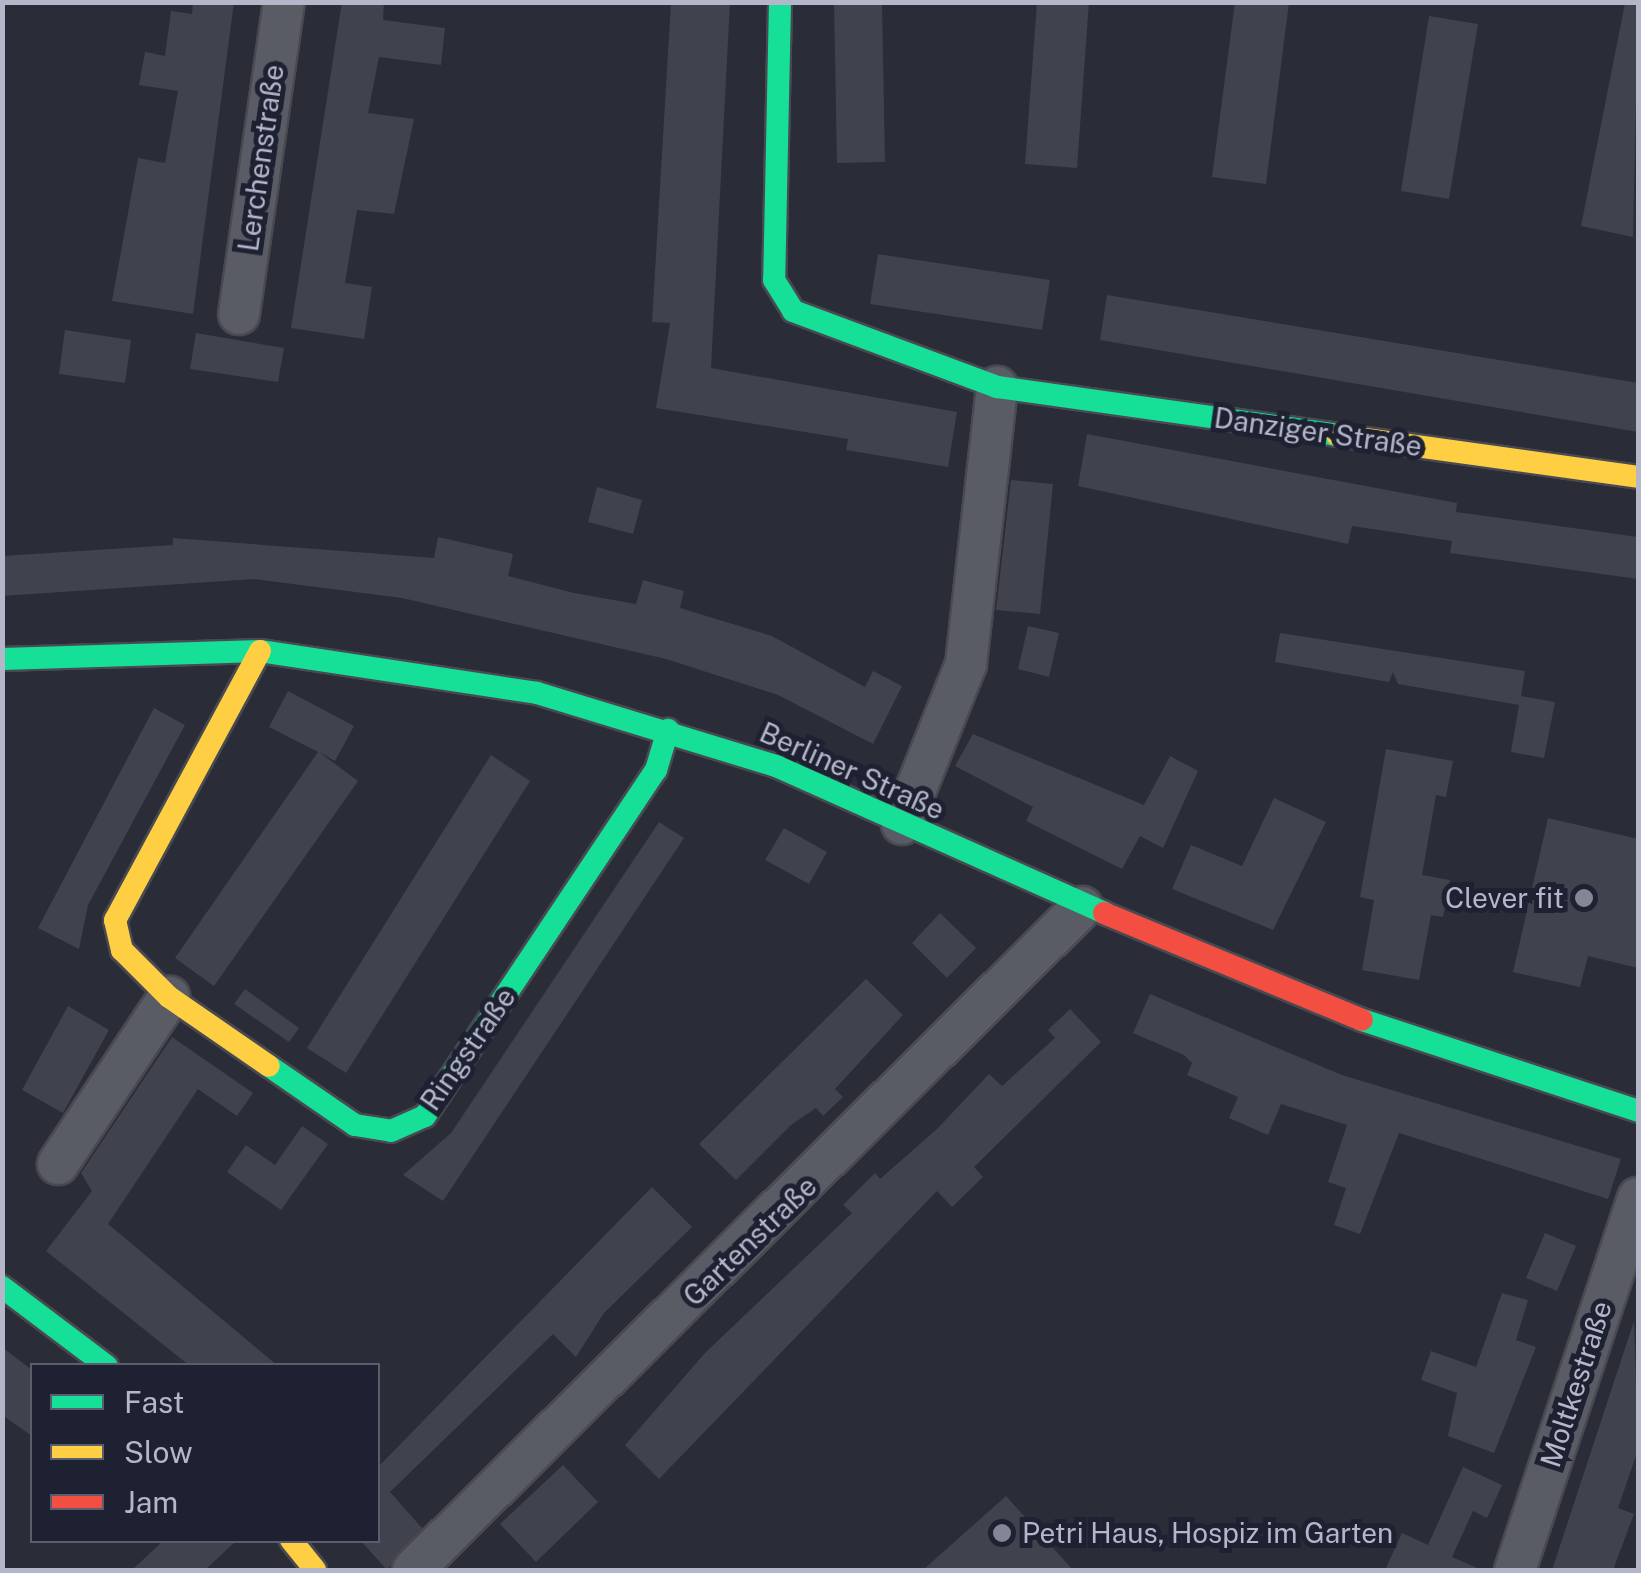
<!DOCTYPE html>
<html>
<head>
<meta charset="utf-8">
<style>
	body { margin:0 }
	#map { position:relative; width:1641px; height:1573px; overflow:hidden; background:#2a2c37; font-family:"Public Sans",sans-serif }
	div>[style] { position:absolute }
	[style*='--x'] { left:calc(var(--x)*1px); top:calc(var(--y)*1px); width:calc(var(--w)*1px); rotate:calc(var(--a)*1deg) }
	.building>* { inset:0; background:#40424d }
	.roads { filter:drop-shadow(2px 0 #484951) drop-shadow(-2px 0 #484951) drop-shadow(0 2px #484951) drop-shadow(0 -2px #484951) }
	.street>* { height:40px; margin:-20px; padding:0 20px; transform-origin:20px; border-radius:20px; background:#5a5c65 }
	.fast>* { height:22px; margin:-11px; padding:0 11px; transform-origin:11px; border-radius:11px; background:#16e098 }
	.slow>* { height:22px; margin:-11px; padding:0 11px; transform-origin:11px; border-radius:11px; background:#ffcf43 }
	.jam>* { height:22px; margin:-11px; padding:0 11px; transform-origin:11px; border-radius:11px; background:#f24e42 }
	.dots>* { width:28px; height:28px; translate:-50% -50%; box-sizing:border-box; border:5px solid #1d2132; border-radius:50% }
	span { translate:-50% -50%; white-space:nowrap; text-align:center; line-height:1.15; -webkit-text-stroke:10px #1d2132; paint-order:stroke }
	.street-label { font-size:28px; color:#b4b7c9 }
	.poi-label { font-size:28px; color:#b4b7c9 }
	.right { translate:-100% -50%; text-align:right }
	.left { translate:0 -50%; text-align:left }
	.frame { position:absolute; inset:0; border:5px solid #b4b7c9; pointer-events:none }
	.legend { position:absolute; left:30px; top:1363px; width:350px; height:180px; box-sizing:border-box; background:#1d2132; border:2px solid #595d6e; margin:0; padding:12px 18px; list-style:none; font-size:30px; color:#b4b7c9 }
	.legend li { display:flex; align-items:center; gap:20px; height:50px }
	.legend b { width:50px; border:2px solid #595d6e }
</style>
</head>
<body>
<div id="map">
	<div class="building">
		<i style="clip-path:polygon(193px 2px,234px 2px,193px 314px,112px 301px,138px 158px,165px 163px,178px 91px,139px 85px,145px 52px,165px 56px,171px 11px,192px 14px)"></i>
		<i style="clip-path:polygon(342px 2px,384px 2px,383px 20px,445px 28px,441px 65px,379px 57px,368px 113px,414px 119px,394px 214px,357px 210px,345px 283px,372px 287px,364px 339px,291px 328px)"></i>
		<i style="clip-path:polygon(671px 2px,730px 2px,711px 368px,957px 412px,948px 467px,846px 450px,848px 439px,656px 408px,670px 323px,652px 322px)"></i>
		<i style="clip-path:polygon(834px 2px,882px 2px,885px 162px,837px 163px)"></i>
		<i style="clip-path:polygon(1037px 2px,1089px 2px,1077px 168px,1025px 164px)"></i>
		<i style="clip-path:polygon(1235px 2px,1289px 2px,1266px 184px,1212px 177px)"></i>
		<i style="clip-path:polygon(1625px 3px,1638px 5px,1633px 237px,1581px 226px)"></i>
		<i style="clip-path:polygon(1429px 16px,1478px 24px,1449px 199px,1401px 191px)"></i>
		<i style="clip-path:polygon(878px 254px,1050px 280px,1042px 330px,870px 304px)"></i>
		<i style="clip-path:polygon(1107px 295px,1638px 383px,1638px 432px,1100px 340px)"></i>
		<i style="clip-path:polygon(65px 330px,131px 340px,125px 383px,59px 374px)"></i>
		<i style="clip-path:polygon(196px 333px,284px 348px,278px 382px,190px 369px)"></i>
		<i style="clip-path:polygon(1087px 434px,1457px 503px,1456px 512px,1638px 537px,1638px 579px,1450px 553px,1452px 541px,1352px 526px,1348px 544px,1078px 486px)"></i>
		<i style="clip-path:polygon(1011px 480px,1053px 484px,1040px 614px,996px 610px)"></i>
		<i style="clip-path:polygon(597px 487px,642px 500px,633px 534px,588px 522px)"></i>
		<i style="clip-path:polygon(438px 537px,513px 554px,508px 576px,574px 593px,636px 604px,643px 580px,684px 591px,680px 608px,772px 636px,865px 687px,873px 671px,902px 686px,873px 744px,778px 695px,666px 659px,402px 598px,254px 579px,2px 596px,2px 556px,173px 545px,173px 538px,434px 558px)"></i>
		<i style="clip-path:polygon(1028px 626px,1059px 633px,1049px 677px,1018px 669px)"></i>
		<i style="clip-path:polygon(1280px 633px,1525px 671px,1521px 696px,1555px 702px,1544px 758px,1511px 752px,1519px 705px,1398px 684px,1393px 672px,1389px 682px,1275px 662px)"></i>
		<i style="clip-path:polygon(288px 691px,354px 726px,335px 761px,319px 752px,358px 781px,214px 986px,175px 958px,318px 752px,269px 727px)"></i>
		<i style="clip-path:polygon(154px 708px,185px 725px,88px 905px,79px 949px,38px 928px)"></i>
		<i style="clip-path:polygon(973px 734px,1144px 805px,1170px 756px,1198px 771px,1163px 848px,1140px 836px,1122px 869px,1026px 821px,1033px 807px,955px 766px)"></i>
		<i style="clip-path:polygon(1386px 749px,1453px 761px,1446px 797px,1436px 795px,1422px 875px,1450px 880px,1443px 917px,1431px 915px,1419px 980px,1362px 970px,1374px 900px,1360px 897px)"></i>
		<i style="clip-path:polygon(491px 755px,530px 781px,346px 1073px,307px 1048px)"></i>
		<i style="clip-path:polygon(1274px 798px,1326px 822px,1273px 930px,1172px 889px,1191px 845px,1242px 866px)"></i>
		<i style="clip-path:polygon(1548px 818px,1638px 839px,1638px 968px,1588px 956px,1580px 987px,1513px 972px)"></i>
		<i style="clip-path:polygon(659px 822px,684px 838px,443px 1201px,403px 1175px,451px 1133px)"></i>
		<i style="clip-path:polygon(784px 828px,827px 852px,809px 884px,765px 860px)"></i>
		<i style="clip-path:polygon(940px 913px,976px 948px,947px 978px,912px 943px)"></i>
		<i style="clip-path:polygon(866px 979px,903px 1015px,835px 1089px,843px 1097px,823px 1116px,816px 1108px,791px 1125px,736px 1180px,699px 1144px)"></i>
		<i style="clip-path:polygon(245px 989px,299px 1028px,289px 1042px,234px 1004px)"></i>
		<i style="clip-path:polygon(1150px 994px,1342px 1075px,1621px 1159px,1608px 1199px,1399px 1133px,1360px 1234px,1334px 1225px,1346px 1188px,1328px 1182px,1347px 1125px,1281px 1104px,1268px 1135px,1229px 1118px,1238px 1097px,1187px 1075px,1192px 1063px,1184px 1055px,1133px 1033px)"></i>
		<i style="clip-path:polygon(68px 1006px,109px 1030px,63px 1113px,22px 1090px)"></i>
		<i style="clip-path:polygon(1070px 1009px,1101px 1042px,974px 1167px,983px 1177px,952px 1207px,937px 1191px,659px 1479px,625px 1445px,705px 1353px,852px 1213px,843px 1205px,875px 1173px,880px 1179px,937px 1129px,989px 1074px,1002px 1086px,1055px 1038px,1048px 1030px)"></i>
		<i style="clip-path:polygon(172px 1037px,253px 1093px,237px 1116px,198px 1089px,108px 1224px,278px 1366px,190px 1366px,46px 1251px,92px 1191px,81px 1173px)"></i>
		<i style="clip-path:polygon(302px 1126px,328px 1144px,281px 1210px,227px 1172px,246px 1145px,275px 1165px)"></i>
		<i style="clip-path:polygon(652px 1187px,692px 1227px,604px 1313px,576px 1357px,553px 1334px,390px 1492px,422px 1528px,387px 1570px,360px 1540px,378px 1540px,378px 1467px)"></i>
		<i style="clip-path:polygon(1545px 1233px,1576px 1246px,1557px 1291px,1526px 1278px)"></i>
		<i style="clip-path:polygon(1502px 1293px,1528px 1300px,1516px 1340px,1536px 1347px,1494px 1453px,1448px 1436px,1457px 1393px,1421px 1380px,1431px 1351px,1476px 1367px)"></i>
		<i style="clip-path:polygon(1634px 1321px,1638px 1450px,1618px 1508px,1634px 1514px,1613px 1570px,1552px 1570px)"></i>
		<i style="clip-path:polygon(2px 1347px,32px 1370px,32px 1436px,2px 1415px)"></i>
		<i style="clip-path:polygon(563px 1465px,598px 1502px,536px 1562px,500px 1524px)"></i>
		<i style="clip-path:polygon(1463px 1467px,1502px 1485px,1487px 1518px,1473px 1511px,1452px 1557px,1482px 1570px,1385px 1570px,1402px 1533px,1428px 1545px)"></i>
		<i style="clip-path:polygon(1006px 1496px,1073px 1570px,923px 1570px)"></i>
		<i style="clip-path:polygon(164px 1540px,237px 1540px,205px 1570px,132px 1570px)"></i>
	</div>
	<div class="roads">
		<div class="street">
			<i style="--x:239;--y:314;--w:315;--a:-81.8"></i>
			<i style="--x:902;--y:824;--w:172;--a:-68.2"></i>
			<i style="--x:966;--y:664;--w:279;--a:-83.6"></i>
			<i style="--x:58;--y:1164;--w:201;--a:-56.4"></i>
			<i style="--x:413;--y:1570;--w:942;--a:-44.74"></i>
			<i style="--x:1515;--y:1570;--w:392;--a:-71.7"></i>
		</div>
		<div class="fast">
			<i style="--x:780;--y:2;--w:278;--a:91.2"></i>
			<i style="--x:774;--y:280;--w:36;--a:58"></i>
			<i style="--x:793;--y:311;--w:218;--a:20.4"></i>
			<i style="--x:997;--y:387;--w:343;--a:8"></i>
			<i style="--x:2;--y:659;--w:258;--a:-1.8"></i>
			<i style="--x:260;--y:651;--w:280;--a:8.6"></i>
			<i style="--x:537;--y:693;--w:250;--a:17"></i>
			<i style="--x:776;--y:766;--w:359;--a:24.1"></i>
			<i style="--x:1362;--y:1020;--w:291;--a:18.2"></i>
			<i style="--x:269;--y:1066;--w:104;--a:34.5"></i>
			<i style="--x:355;--y:1125;--w:36;--a:9"></i>
			<i style="--x:391;--y:1131;--w:37;--a:-24"></i>
			<i style="--x:425;--y:1116;--w:416;--a:-56.3"></i>
			<i style="--x:656;--y:770;--w:42;--a:-73.3"></i>
			<i style="--x:2;--y:1287;--w:131;--a:37"></i>
		</div>
		<div class="slow">
			<i style="--x:1337;--y:435;--w:304;--a:7.9"></i>
			<i style="--x:260;--y:651;--w:306;--a:118.3"></i>
			<i style="--x:115;--y:920;--w:31;--a:77"></i>
			<i style="--x:122;--y:950;--w:66;--a:45"></i>
			<i style="--x:169;--y:997;--w:121;--a:34.6"></i>
			<i style="--x:291;--y:1540;--w:38;--a:51"></i>
		</div>
		<div class="jam">
			<i style="--x:1104;--y:913;--w:279;--a:22.5"></i>
		</div>
	</div>
	<div class="dots">
		<i style="left:1584px;top:898px;background:#848696"></i>
		<i style="left:1002px;top:1533px;background:#848696"></i>
	</div>
	<div class="street-label">
		<span style="left:261px;top:158px;rotate:-82deg">Lerchenstraße</span>
		<span style="left:1318px;top:432px;rotate:8deg">Danziger Straße</span>
		<span style="left:852px;top:771px;rotate:24deg">Berliner Straße</span>
		<span style="left:468px;top:1049px;rotate:-55deg">Ringstraße</span>
		<span style="left:750px;top:1241px;rotate:-44deg">Gartenstraße</span>
		<span style="left:1576px;top:1384px;rotate:-72deg">Moltkestraße</span>
	</div>
	<div class="poi-label">
		<span class="right" style="left:1564px;top:898px">Clever fit</span>
		<span class="left" style="left:1022px;top:1533px">Petri Haus, Hospiz im Garten</span>
	</div>
	<div class="frame"></div>
	<ul class="legend">
	<li><b style="height:12px;background:#16e098"></b>Fast</li>
	<li><b style="height:12px;background:#ffcf43"></b>Slow</li>
	<li><b style="height:12px;background:#f24e42"></b>Jam</li>
	</ul>
</div>
</body>
</html>
